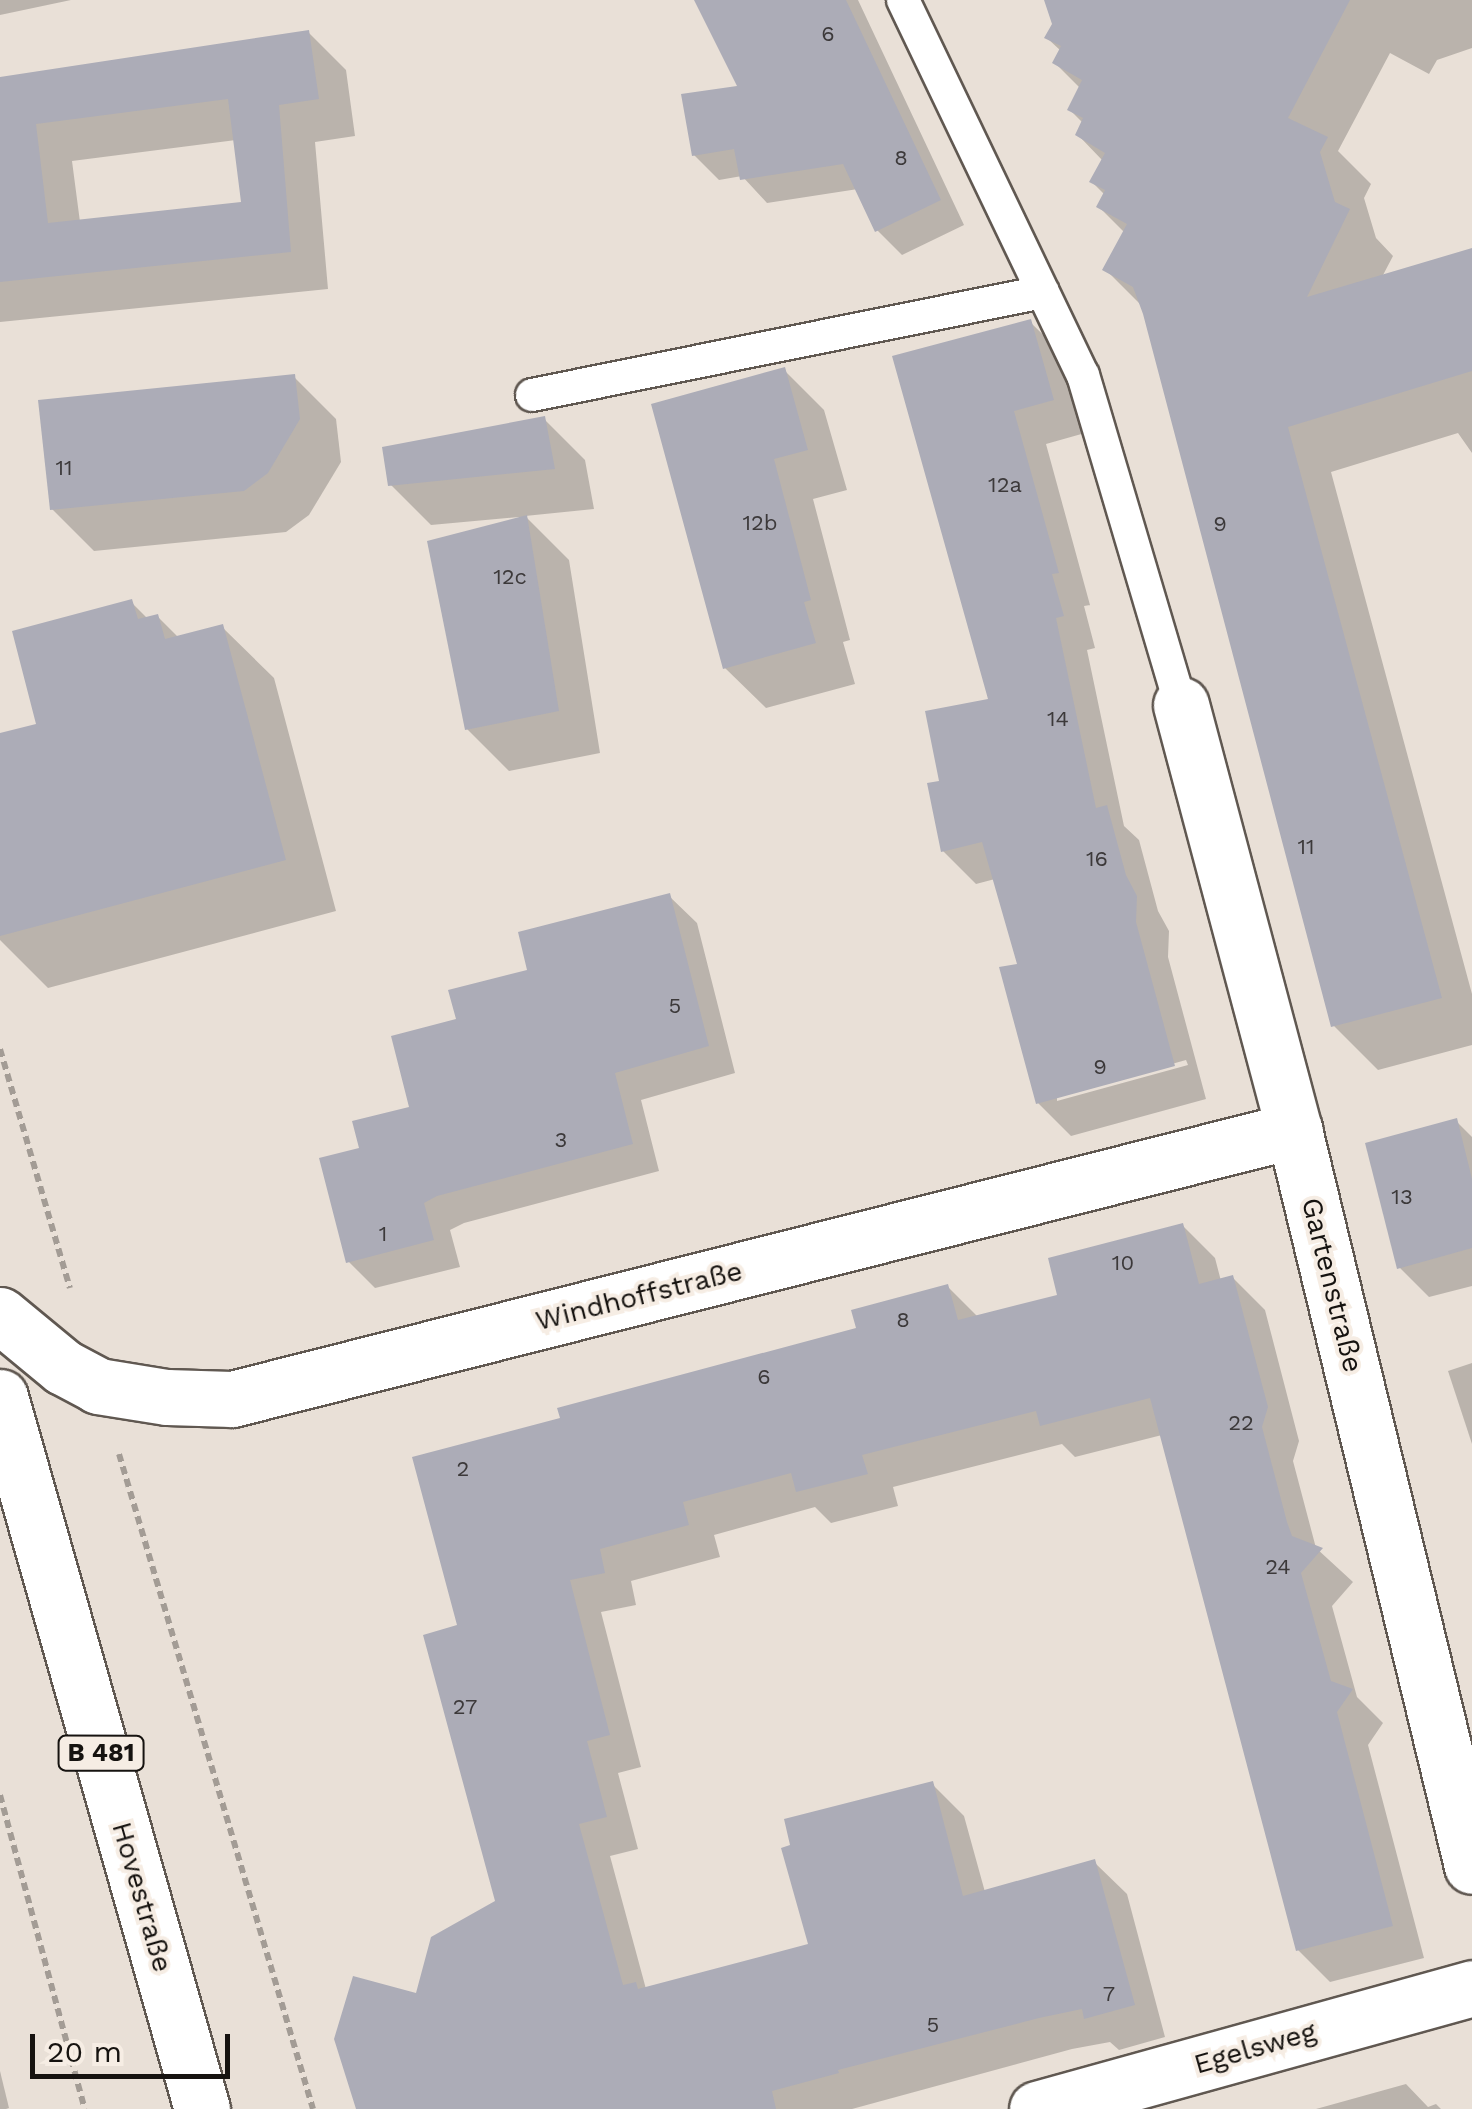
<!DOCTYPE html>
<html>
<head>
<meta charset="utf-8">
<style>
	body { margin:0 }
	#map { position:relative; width:1472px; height:2109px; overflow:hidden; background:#e9e0d7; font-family:"Work Sans",sans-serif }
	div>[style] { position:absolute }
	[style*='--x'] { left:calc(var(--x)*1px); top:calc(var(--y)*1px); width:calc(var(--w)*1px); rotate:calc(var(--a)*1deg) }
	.shadow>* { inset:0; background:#0003 }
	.building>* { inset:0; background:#acacb7 }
	.path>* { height:6px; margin-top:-3px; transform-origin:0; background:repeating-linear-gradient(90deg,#a39c95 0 8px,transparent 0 13px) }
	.roads { filter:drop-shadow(2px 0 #605851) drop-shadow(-2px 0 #605851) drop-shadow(0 2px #605851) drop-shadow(0 -2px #605851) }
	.service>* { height:32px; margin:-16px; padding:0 16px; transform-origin:16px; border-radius:16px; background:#fff }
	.minor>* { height:55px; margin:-27.5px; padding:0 27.5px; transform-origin:27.5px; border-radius:27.5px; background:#fff }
	.primary>* { height:55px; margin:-27.5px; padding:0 27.5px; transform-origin:27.5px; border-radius:27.5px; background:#fff }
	span { translate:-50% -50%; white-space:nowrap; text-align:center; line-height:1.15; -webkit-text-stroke:8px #f6ede4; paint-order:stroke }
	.number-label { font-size:22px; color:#3c393a }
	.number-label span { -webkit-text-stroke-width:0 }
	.shield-label span { padding:2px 8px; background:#f6ede4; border:2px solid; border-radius:8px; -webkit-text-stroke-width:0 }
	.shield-label { font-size:25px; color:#161310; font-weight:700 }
	.street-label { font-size:28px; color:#161310 }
	.scale { position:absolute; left:30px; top:2034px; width:200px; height:45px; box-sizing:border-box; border:5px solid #161310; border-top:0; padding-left:12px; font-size:30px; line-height:35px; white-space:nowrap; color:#161310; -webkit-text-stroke:8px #f6ede4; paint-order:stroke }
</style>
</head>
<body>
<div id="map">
	<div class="shadow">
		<i style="clip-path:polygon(0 0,71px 0,0 15px)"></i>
		<i style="clip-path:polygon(697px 0,858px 0,964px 225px,902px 255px,877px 230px,858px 189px,767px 203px,742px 176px,719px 180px,694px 155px,740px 88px)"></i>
		<i style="clip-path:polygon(1082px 0,1472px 0,1472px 48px,1437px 60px,1429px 74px,1390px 53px,1338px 151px,1371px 184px,1364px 198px,1376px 238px,1393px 256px,1382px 277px,1472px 251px,1472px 453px,1458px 433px,1331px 472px,1472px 994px,1472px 1045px,1378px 1070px,1334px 1026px,1143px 307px,1105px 269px,1125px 233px,1099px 207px,1105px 195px,1092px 182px,1103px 161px,1078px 135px,1083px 123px,1070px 110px,1080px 88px,1055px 63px,1061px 51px,1047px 38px)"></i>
		<i style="clip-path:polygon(evenodd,308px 32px,346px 70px,355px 136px,315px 142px,328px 289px,0 322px,0 82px,308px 32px,236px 140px,244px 204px,80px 222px,72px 161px,236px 140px)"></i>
		<i style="clip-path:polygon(evenodd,1030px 322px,1063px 354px,1085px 433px,1046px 444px,1090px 605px,1084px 606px,1095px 648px,1087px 650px,1124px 826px,1139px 840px,1158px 911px,1169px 931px,1168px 957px,1206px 1099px,1071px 1136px,1038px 1103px,1020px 965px,995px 879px,976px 884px,943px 851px,942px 783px,991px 701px,895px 358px,1030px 322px,1186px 1060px,1188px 1065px,1057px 1101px,1057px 1096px,1186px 1060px)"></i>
		<i style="clip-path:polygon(784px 370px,824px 410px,847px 490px,813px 499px,850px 640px,843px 642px,855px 684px,766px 708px,725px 668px)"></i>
		<i style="clip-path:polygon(294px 377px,336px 419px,341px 462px,309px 515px,286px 532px,94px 551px,52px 509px)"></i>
		<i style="clip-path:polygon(544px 419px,585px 460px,594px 509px,525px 516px,569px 560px,600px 753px,509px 771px,467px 729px,519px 517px,431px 525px,390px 484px)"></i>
		<i style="clip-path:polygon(131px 602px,148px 619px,157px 616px,179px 638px,222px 627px,274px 678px,336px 911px,48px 988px,0 940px,0 736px,39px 725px)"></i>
		<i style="clip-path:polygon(669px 896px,697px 923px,735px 1073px,641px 1100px,659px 1171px,464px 1223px,450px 1230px,460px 1267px,375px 1288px,348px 1261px,363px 1150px,412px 1108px,459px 1021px,530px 971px)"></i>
		<i style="clip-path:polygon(1456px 1121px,1472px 1137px,1472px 1286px,1429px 1297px,1400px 1268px)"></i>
		<i style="clip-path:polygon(1183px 1226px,1215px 1258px,1221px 1281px,1233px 1278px,1265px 1310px,1299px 1441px,1293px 1461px,1316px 1548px,1353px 1582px,1332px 1606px,1357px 1697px,1383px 1723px,1368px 1745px,1424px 1958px,1330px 1982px,1298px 1950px,1162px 1435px,1075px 1457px,1062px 1444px,893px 1487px,898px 1506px,831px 1523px,815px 1507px,714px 1535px,720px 1557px,631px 1581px,636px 1605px,601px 1612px,641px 1767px,618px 1773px,638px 1849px,610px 1856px,646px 1989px,811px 1946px,932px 1784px,964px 1816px,985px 1892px,1094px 1862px,1127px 1894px,1165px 2037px,1119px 2050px,1110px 2042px,1072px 2049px,852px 2109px,367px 2109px,418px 1996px,498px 1902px,460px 1627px,563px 1420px,859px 1330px,947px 1286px,978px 1317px,1060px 1297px)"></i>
		<i style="clip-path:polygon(1472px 1363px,1472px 1444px,1448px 1371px)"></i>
		<i style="clip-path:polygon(0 2071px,9px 2108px,6px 2109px,0 2109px)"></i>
		<i style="clip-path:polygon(1406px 2084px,1428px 2107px,1436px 2104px,1441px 2109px,1316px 2109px)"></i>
	</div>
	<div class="building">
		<i style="clip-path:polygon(694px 0,846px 0,941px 200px,875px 232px,843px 164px,740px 180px,734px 149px,692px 156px,681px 94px,737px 86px)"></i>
		<i style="clip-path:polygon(1044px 0,1350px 0,1288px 118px,1328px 137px,1320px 152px,1335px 202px,1350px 209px,1307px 297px,1472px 248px,1472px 371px,1288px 427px,1442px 998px,1331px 1027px,1143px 314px,1133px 287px,1102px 270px,1127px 224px,1096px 207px,1105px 190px,1089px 182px,1105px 153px,1075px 135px,1083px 118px,1067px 110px,1082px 80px,1052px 63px,1061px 46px,1044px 38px,1052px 24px)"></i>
		<i style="clip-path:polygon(evenodd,309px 30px,319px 99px,279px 105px,291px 252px,0 282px,0 77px,309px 30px,228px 99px,241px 202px,48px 223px,36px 124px,228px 99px)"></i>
		<i style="clip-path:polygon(1031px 319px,1054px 400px,1014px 411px,1059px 573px,1052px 574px,1064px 616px,1056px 618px,1096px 808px,1107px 805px,1126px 875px,1137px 896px,1136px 922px,1175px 1066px,1036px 1104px,999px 967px,1017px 964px,982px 842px,941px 852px,927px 783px,939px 781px,925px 711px,988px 699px,892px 356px)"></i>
		<i style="clip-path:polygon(785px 367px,808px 450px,774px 459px,811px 600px,804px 602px,816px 643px,723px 669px,651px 404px)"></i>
		<i style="clip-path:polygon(295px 374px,300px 419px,268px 473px,244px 491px,50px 510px,38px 400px)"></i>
		<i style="clip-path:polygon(545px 416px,555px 469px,388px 486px,382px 447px)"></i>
		<i style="clip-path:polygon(527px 515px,559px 711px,465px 730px,427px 541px)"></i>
		<i style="clip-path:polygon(132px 599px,138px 619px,158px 614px,165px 639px,223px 624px,286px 860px,0 936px,0 733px,36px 724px,12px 631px)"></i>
		<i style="clip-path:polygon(670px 893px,709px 1046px,615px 1073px,633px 1144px,437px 1196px,424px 1203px,434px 1240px,346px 1263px,319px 1158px,359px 1148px,352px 1121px,409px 1107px,391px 1036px,456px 1019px,448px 990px,527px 970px,518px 932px)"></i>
		<i style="clip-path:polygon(1457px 1118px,1472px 1179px,1472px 1248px,1397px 1269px,1365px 1143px)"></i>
		<i style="clip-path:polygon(1183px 1223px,1199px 1284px,1233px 1275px,1268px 1407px,1262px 1427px,1287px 1522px,1292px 1536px,1323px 1548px,1301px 1573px,1331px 1681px,1353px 1689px,1337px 1712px,1393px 1926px,1296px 1951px,1150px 1398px,1040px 1426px,1036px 1411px,862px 1455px,868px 1474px,796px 1492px,791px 1473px,683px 1502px,689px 1525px,600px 1549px,605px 1573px,570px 1580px,610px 1735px,587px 1741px,607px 1817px,579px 1824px,623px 1985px,636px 1982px,638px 1989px,808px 1944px,781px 1848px,790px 1845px,784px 1819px,933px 1781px,963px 1896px,1095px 1859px,1135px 2005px,1084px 2019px,1082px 2009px,1039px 2018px,838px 2070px,839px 2073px,772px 2091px,776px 2109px,356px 2109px,334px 2039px,353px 1976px,416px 1993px,431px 1937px,495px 1901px,423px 1635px,457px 1625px,412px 1457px,560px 1418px,557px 1408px,856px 1328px,851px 1310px,948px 1284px,958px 1320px,1057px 1295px,1048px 1258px)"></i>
	</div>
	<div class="path">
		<i style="--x:0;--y:1049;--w:249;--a:73.7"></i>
		<i style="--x:119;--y:1454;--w:683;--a:73.5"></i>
		<i style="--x:0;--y:1795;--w:325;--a:74.9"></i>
	</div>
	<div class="roads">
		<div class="service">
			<i style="--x:903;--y:0;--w:416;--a:64.4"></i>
			<i style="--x:1083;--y:375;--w:344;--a:73.5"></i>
			<i style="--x:532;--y:395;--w:521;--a:-11.4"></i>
		</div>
		<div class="minor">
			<i style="--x:1181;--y:705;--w:440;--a:75.1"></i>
			<i style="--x:1294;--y:1130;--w:757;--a:76.4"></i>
			<i style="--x:0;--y:1315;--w:82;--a:39.5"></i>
			<i style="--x:63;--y:1367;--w:40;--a:28"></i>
			<i style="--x:98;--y:1386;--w:70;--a:9.1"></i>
			<i style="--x:167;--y:1397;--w:65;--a:1.8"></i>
			<i style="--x:232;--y:1399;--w:1096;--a:-14.21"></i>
			<i style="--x:1037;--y:2109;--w:452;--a:-15.5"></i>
		</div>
		<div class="primary">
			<i style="--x:0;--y:1397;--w:740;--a:74.16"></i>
		</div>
	</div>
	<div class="number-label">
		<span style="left:828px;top:34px">6</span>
		<span style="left:901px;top:158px">8</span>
		<span style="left:64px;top:468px">11</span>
		<span style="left:1005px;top:485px">12a</span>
		<span style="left:760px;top:523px">12b</span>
		<span style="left:1220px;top:524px">9</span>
		<span style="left:510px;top:577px">12c</span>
		<span style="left:1058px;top:719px">14</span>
		<span style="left:1306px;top:847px">11</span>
		<span style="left:1097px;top:859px">16</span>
		<span style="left:675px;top:1006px">5</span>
		<span style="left:1100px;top:1067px">9</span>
		<span style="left:561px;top:1140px">3</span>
		<span style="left:1402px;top:1197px">13</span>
		<span style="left:383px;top:1234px">1</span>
		<span style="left:1123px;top:1263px">10</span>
		<span style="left:903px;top:1320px">8</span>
		<span style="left:764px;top:1377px">6</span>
		<span style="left:1241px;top:1423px">22</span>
		<span style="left:463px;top:1469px">2</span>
		<span style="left:1278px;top:1567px">24</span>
		<span style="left:465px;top:1707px">27</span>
		<span style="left:1109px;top:1994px">7</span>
		<span style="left:933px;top:2025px">5</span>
	</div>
	<div class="shield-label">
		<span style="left:101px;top:1753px">B 481</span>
	</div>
	<div class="street-label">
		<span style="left:1332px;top:1285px;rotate:76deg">Gartenstraße</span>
		<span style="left:639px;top:1296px;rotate:-14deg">Windhoffstraße</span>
		<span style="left:142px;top:1897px;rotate:74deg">Hovestraße</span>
		<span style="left:1255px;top:2048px;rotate:-16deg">Egelsweg</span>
	</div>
	<div class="scale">20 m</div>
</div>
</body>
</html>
